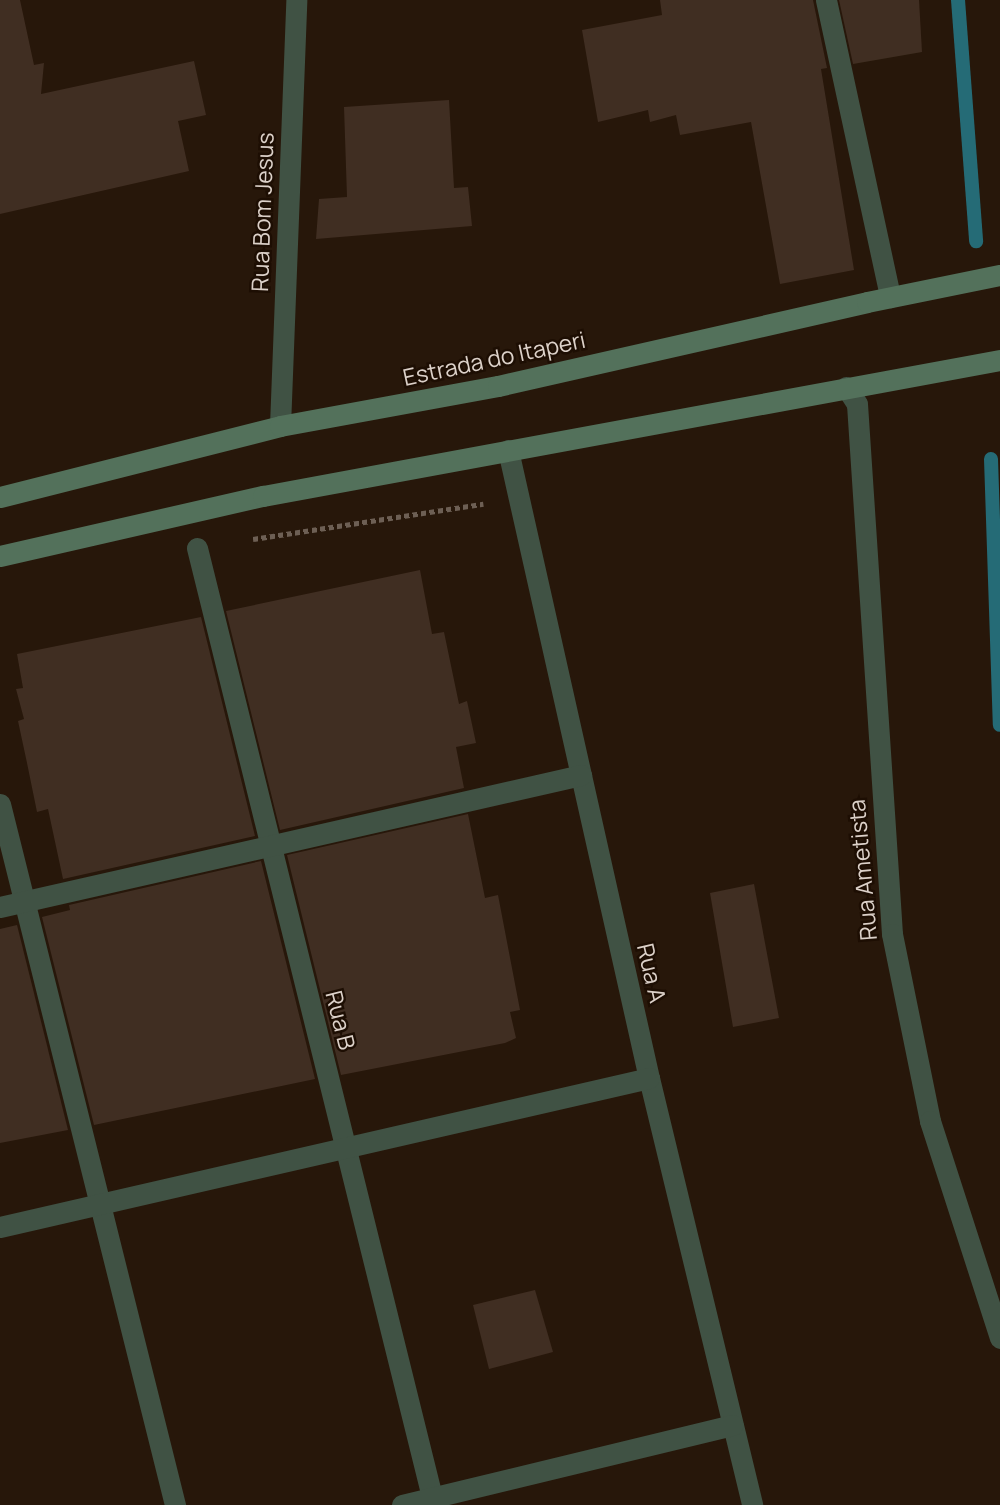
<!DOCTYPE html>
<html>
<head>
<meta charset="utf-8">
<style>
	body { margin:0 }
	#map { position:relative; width:1000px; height:1505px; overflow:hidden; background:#27170a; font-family:Manrope,sans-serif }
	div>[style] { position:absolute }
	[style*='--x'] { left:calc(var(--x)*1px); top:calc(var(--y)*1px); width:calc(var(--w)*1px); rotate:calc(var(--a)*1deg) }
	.stream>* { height:14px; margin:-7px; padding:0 7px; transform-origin:7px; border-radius:7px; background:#256b76 }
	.building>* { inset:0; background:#402e22 }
	.path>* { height:4.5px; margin-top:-2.25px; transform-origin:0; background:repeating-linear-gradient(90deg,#6d5f54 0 5px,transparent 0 8.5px) }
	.street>* { height:21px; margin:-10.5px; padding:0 10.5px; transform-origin:10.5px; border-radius:10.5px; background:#405244 }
	.secondary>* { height:21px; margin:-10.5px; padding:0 10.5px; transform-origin:10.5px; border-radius:10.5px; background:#53715b }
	span { translate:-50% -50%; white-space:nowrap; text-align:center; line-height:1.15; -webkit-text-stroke:5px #1d0e03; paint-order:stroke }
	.street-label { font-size:23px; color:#dcd1c9 }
</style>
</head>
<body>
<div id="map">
	<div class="stream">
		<i style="--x:958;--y:0;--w:242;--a:85.7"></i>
		<i style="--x:991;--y:459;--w:266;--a:88.1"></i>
	</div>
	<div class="building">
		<i style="clip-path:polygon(0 0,20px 0,34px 65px,44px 63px,41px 94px,194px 61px,206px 115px,178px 121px,189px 171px,0 214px)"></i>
		<i style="clip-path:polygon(660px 0,813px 0,827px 68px,821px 69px,854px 270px,780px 284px,751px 122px,680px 135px,676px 115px,650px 122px,648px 110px,598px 122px,582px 30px,662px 15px)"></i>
		<i style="clip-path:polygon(839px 0,919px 0,922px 52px,853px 64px)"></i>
		<i style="clip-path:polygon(449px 100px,454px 188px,468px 187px,472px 226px,316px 239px,319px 199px,347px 197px,344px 107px)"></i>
		<i style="clip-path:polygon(420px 570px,432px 634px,444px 632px,459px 704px,467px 701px,476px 743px,456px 747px,464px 788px,280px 830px,226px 611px)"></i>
		<i style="clip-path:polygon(201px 617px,255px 836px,63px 879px,48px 809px,37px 812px,27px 763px,18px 721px,24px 719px,16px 689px,23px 688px,17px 654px)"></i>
		<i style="clip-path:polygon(468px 814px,485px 898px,498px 895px,520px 1010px,510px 1012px,516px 1038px,505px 1043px,341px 1075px,287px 855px)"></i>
		<i style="clip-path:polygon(261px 861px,315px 1079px,94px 1125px,42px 917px,70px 910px,69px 905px)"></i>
		<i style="clip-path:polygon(754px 884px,779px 1018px,733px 1027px,710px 893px)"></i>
		<i style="clip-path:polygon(17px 925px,68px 1130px,0 1143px,0 929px)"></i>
		<i style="clip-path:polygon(535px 1290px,553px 1352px,489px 1369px,473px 1305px)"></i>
	</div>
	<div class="path">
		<i style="--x:253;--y:539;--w:233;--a:-8.7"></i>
	</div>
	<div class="street">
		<i style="--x:826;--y:0;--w:304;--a:77.8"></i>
		<i style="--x:846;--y:387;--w:20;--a:57"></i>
		<i style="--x:857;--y:404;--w:531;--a:86.22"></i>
		<i style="--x:892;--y:934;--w:191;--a:78.5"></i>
		<i style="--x:930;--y:1121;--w:228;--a:72.1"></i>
		<i style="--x:280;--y:426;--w:426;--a:-87.8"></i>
		<i style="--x:508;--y:450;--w:644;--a:77.35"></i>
		<i style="--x:649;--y:1078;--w:439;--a:76.4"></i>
		<i style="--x:197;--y:548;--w:986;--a:76.09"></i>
		<i style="--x:0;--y:804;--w:723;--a:75.98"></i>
		<i style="--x:0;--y:907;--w:596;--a:-12.8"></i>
		<i style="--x:0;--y:1227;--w:666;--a:-12.93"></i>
		<i style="--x:402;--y:1505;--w:340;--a:-13.6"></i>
	</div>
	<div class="secondary">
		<i style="--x:0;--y:497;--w:289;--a:-14.2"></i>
		<i style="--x:280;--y:426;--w:222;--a:-10.4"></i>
		<i style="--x:498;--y:386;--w:378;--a:-12.8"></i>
		<i style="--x:867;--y:302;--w:136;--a:-11.5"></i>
		<i style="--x:0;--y:556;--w:270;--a:-12.9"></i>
		<i style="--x:263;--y:496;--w:749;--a:-10.46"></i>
	</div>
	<div class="street-label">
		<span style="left:262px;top:212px;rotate:-88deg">Rua Bom Jesus</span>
		<span style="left:494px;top:358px;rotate:-12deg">Estrada do Itaperi</span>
		<span style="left:862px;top:870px;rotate:-95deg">Rua Ametista</span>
		<span style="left:652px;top:973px;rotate:77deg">Rua A</span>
		<span style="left:341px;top:1020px;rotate:76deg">Rua B</span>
	</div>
</div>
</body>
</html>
